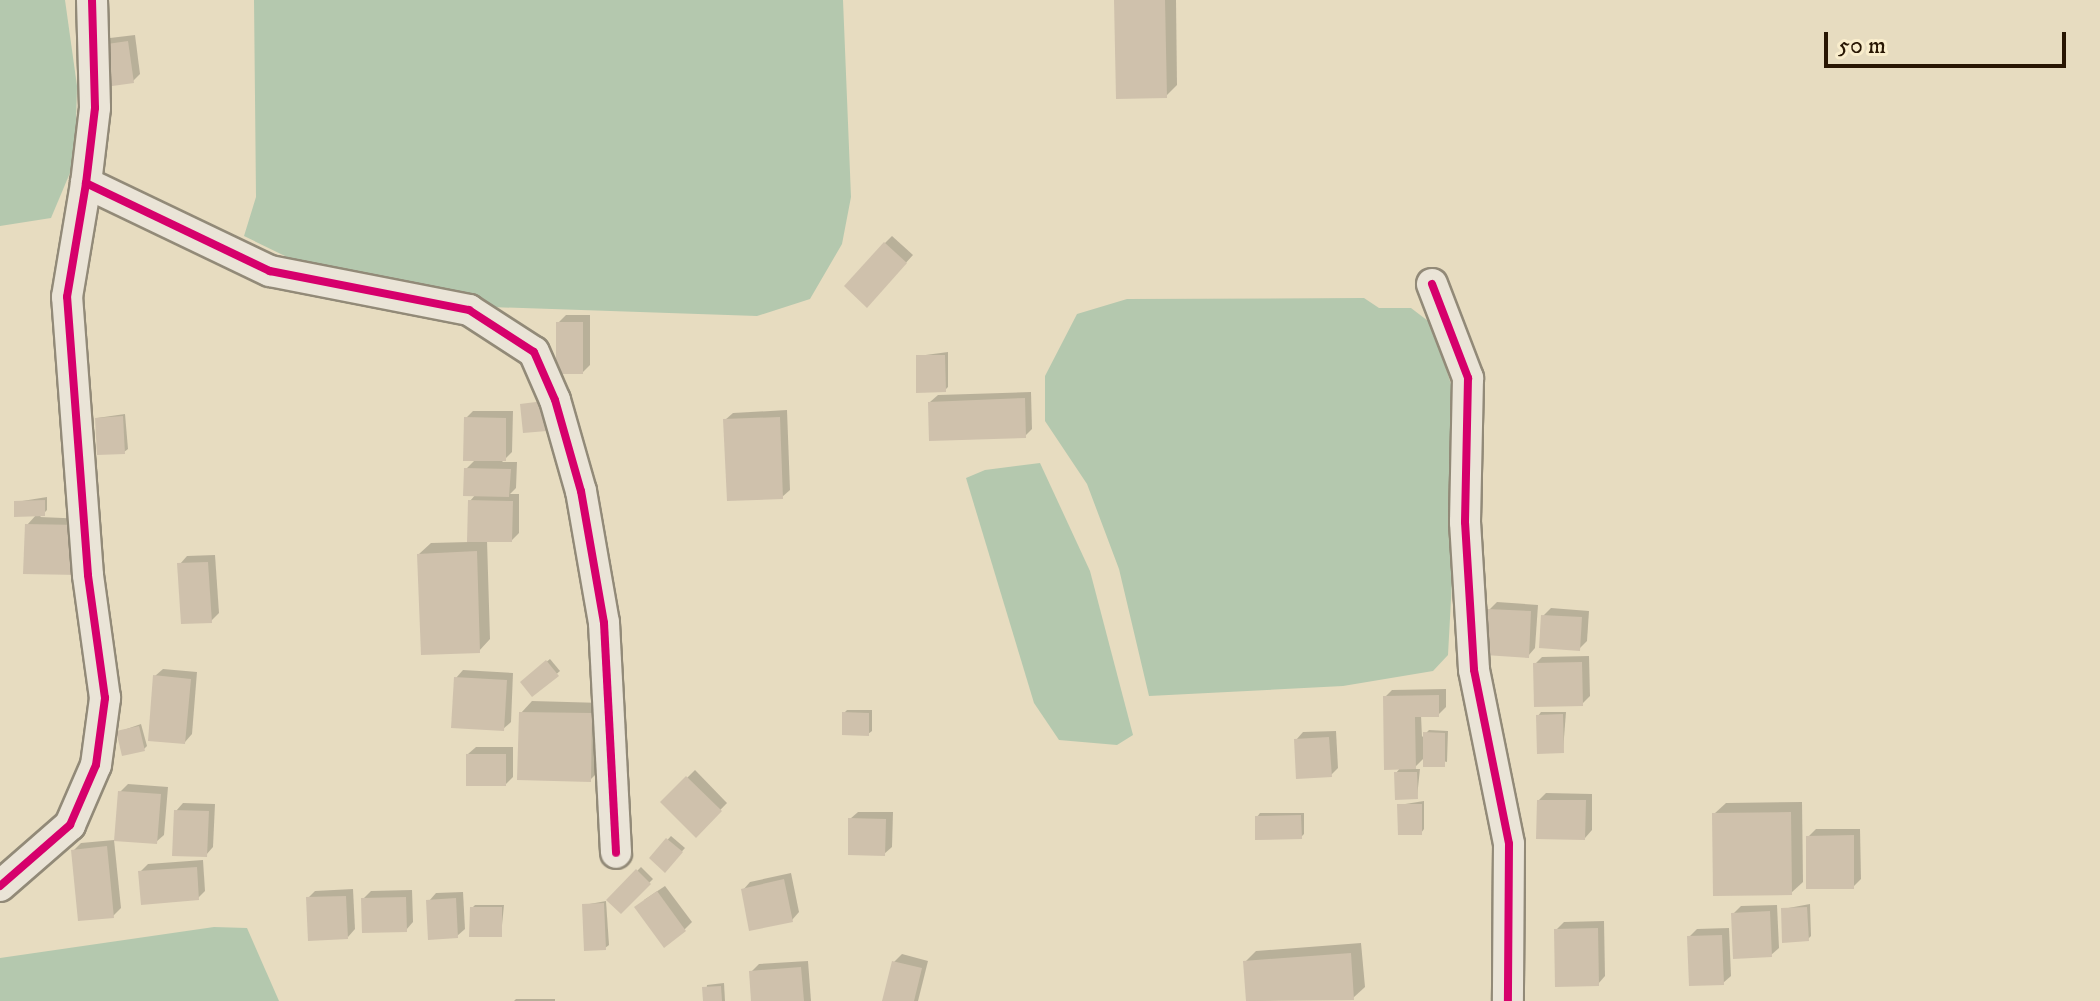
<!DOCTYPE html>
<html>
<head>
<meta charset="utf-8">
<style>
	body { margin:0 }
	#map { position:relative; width:2100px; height:1001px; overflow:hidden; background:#e7dcc0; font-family:"IM FELL DW Pica",serif }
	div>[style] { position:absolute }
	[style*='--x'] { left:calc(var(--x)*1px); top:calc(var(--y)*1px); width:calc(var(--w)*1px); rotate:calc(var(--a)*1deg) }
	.water>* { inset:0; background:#b4c8ae }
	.shadow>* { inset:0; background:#0003 }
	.building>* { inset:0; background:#cfc1ac }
	.roads { filter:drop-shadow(2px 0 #928a78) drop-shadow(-2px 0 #928a78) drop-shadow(0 2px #928a78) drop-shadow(0 -2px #928a78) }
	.street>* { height:30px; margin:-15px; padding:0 15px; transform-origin:15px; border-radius:15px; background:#eae4d7 }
	.cycleway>* { height:8px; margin:-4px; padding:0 4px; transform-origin:4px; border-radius:4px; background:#d6006c }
	span { translate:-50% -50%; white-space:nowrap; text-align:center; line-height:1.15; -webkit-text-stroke:8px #f9edcc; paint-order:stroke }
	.scale { position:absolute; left:1824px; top:32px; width:242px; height:36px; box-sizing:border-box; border:4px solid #281603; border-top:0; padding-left:10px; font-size:24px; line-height:28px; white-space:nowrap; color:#281603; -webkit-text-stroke:6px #f9edcc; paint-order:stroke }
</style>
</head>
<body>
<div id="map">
	<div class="water">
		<i style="clip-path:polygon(0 0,65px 0,77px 86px,75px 161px,51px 218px,0 226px)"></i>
		<i style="clip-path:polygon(254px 0,843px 0,851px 197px,842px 244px,810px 299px,757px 316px,491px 307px,287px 257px,244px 236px,256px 197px)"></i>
		<i style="clip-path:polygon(1364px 298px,1379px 308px,1411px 308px,1432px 324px,1461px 416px,1448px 655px,1433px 671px,1343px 686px,1149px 696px,1119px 569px,1087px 484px,1045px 421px,1045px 376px,1077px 314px,1127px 299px)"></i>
		<i style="clip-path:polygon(1040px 463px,1090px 571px,1133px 735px,1117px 745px,1059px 740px,1034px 703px,966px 478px,985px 470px)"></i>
		<i style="clip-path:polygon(214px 927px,247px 928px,279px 1001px,0 1001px,0 958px)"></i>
	</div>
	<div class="shadow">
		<i style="clip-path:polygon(1116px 0,1176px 0,1177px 85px,1166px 96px)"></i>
		<i style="clip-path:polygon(135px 35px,140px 74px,133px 81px,102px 46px,110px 38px)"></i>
		<i style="clip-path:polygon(892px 236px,913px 255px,874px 298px,885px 243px)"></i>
		<i style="clip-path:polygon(566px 315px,590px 315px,590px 365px,583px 372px,558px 323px)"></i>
		<i style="clip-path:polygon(948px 352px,948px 387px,945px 390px,918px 356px)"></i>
		<i style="clip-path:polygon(1031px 392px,1032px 429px,1025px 436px,930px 402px,938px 395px)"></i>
		<i style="clip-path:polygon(787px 410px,790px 490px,782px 497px,725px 420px,733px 413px)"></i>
		<i style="clip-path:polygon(473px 411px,513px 411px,512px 452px,502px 462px,517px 462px,516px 488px,510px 494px,519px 494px,519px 533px,512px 540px,487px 540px,490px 639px,479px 651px,419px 554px,431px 543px,469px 542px,470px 501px,476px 494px,466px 469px,476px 459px,466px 418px)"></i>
		<i style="clip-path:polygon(125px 414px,128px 449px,124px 452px,97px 418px)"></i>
		<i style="clip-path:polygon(47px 497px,47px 510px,40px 517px,86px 519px,85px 566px,27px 525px,37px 514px,16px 502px)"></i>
		<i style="clip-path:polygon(215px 555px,219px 613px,211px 621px,180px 564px,187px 556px)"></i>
		<i style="clip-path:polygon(1497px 602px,1538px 605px,1535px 648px,1528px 656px,1489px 610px)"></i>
		<i style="clip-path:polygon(1551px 608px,1589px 611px,1587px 641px,1579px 649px,1543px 616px)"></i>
		<i style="clip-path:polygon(1589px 656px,1590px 696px,1582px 704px,1535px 664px,1542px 657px)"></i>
		<i style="clip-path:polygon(550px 659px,560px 671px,532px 695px,522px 682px)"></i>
		<i style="clip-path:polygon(163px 669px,197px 672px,192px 734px,185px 742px,155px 676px)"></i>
		<i style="clip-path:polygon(463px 670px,513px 673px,511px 722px,503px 729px,456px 678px)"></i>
		<i style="clip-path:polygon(1446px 689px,1446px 707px,1438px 715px,1421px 715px,1422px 737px,1429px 730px,1448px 731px,1447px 762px,1425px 757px,1413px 769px,1420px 769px,1417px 797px,1396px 773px,1401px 767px,1385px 697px,1392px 690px)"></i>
		<i style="clip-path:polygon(532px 701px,603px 703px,601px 769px,590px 780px,521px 713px)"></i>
		<i style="clip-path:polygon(847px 710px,872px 710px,872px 731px,868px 734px,844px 713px)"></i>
		<i style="clip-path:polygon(1541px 712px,1566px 712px,1563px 751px,1538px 716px)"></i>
		<i style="clip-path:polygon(141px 724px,147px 746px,144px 749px,118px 732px)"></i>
		<i style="clip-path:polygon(1336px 731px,1338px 768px,1331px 775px,1296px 740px,1303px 732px)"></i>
		<i style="clip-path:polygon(476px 747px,513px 747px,513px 777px,506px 784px,468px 754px)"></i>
		<i style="clip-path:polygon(695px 770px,727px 803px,696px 835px,663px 802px)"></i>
		<i style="clip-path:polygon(128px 784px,168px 787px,164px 835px,156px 842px,120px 792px)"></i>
		<i style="clip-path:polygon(1546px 793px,1592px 794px,1592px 830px,1585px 838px,1539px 800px)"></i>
		<i style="clip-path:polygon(1424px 801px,1424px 829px,1421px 833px,1399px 805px)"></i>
		<i style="clip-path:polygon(1802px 802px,1803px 882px,1791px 893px,1714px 814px,1726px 803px)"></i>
		<i style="clip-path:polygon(183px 803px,215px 804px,213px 847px,206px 855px,176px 811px)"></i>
		<i style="clip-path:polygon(858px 812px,893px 812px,892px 847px,884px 854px,850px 819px)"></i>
		<i style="clip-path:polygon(1260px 813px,1304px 813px,1304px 834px,1301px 837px,1257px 817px)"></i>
		<i style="clip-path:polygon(1816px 829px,1860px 829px,1861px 879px,1853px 887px,1808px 837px)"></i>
		<i style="clip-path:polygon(671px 836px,685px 848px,665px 870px,651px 858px)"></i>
		<i style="clip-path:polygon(114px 840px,121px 908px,113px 916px,73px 851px,81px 843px)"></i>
		<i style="clip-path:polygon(203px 860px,205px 891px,198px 898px,140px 872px,148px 864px)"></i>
		<i style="clip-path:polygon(641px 867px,653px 879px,621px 911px,609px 900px)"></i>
		<i style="clip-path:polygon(791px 873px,799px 912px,792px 920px,743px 890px,750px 882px)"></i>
		<i style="clip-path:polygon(665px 886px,692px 922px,684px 930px,644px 900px)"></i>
		<i style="clip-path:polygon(353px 889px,355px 929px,348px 937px,308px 898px,315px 891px)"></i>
		<i style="clip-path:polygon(412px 890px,413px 922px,406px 930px,363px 899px,371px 891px)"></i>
		<i style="clip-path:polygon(463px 892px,465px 929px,457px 936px,429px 901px,436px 893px)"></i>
		<i style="clip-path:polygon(606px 901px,609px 945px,605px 948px,584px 905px)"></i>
		<i style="clip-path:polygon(1810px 904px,1811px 936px,1808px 939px,1783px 909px)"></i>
		<i style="clip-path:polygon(475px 905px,504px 905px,501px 935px,472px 908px)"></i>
		<i style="clip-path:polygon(1777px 905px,1779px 948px,1771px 955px,1733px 914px,1741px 906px)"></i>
		<i style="clip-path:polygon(1604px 921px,1605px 976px,1598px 984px,1556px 930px,1564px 922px)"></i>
		<i style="clip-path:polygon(1729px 928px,1731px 976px,1723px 983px,1689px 937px,1697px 929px)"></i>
		<i style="clip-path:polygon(1361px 943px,1365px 987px,1353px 998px,1248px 1001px,1245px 962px,1256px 951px)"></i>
		<i style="clip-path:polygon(902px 954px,928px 961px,918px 1001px,884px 1001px,894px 962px)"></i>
		<i style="clip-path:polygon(808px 961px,811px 1001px,753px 1001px,751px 972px,759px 964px)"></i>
		<i style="clip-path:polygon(724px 983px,725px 1001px,705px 1001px,707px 985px)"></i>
		<i style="clip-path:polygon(516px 999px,555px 999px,555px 1001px,514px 1001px)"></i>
	</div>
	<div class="building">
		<i style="clip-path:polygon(1114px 0,1165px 0,1167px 98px,1116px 99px)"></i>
		<i style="clip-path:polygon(128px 41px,134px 83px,105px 87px,100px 45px)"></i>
		<i style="clip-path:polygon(884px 242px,907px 263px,867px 308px,844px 286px)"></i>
		<i style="clip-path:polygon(556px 322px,583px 322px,583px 374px,556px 374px)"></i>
		<i style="clip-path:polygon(916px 355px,945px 355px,946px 392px,916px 393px)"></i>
		<i style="clip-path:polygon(1025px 398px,1026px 438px,929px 441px,928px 402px)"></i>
		<i style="clip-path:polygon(544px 401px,547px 431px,523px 433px,520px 404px)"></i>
		<i style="clip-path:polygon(123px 416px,125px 454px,97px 455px,95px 418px)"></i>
		<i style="clip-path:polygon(464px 417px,506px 418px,506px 461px,463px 461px)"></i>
		<i style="clip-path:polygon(780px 417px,783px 499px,727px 501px,723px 419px)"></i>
		<i style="clip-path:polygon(464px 468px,511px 469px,509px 497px,463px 496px)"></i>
		<i style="clip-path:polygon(45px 500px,45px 516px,14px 517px,14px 501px)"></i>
		<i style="clip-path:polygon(468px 500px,513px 501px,512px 542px,467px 542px)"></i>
		<i style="clip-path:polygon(25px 524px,80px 525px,79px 575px,23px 574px)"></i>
		<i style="clip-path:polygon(477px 551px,480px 653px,421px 655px,417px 554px)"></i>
		<i style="clip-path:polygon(208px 562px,212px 623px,181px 624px,177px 563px)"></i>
		<i style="clip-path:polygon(1487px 609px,1531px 611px,1529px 658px,1485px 655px)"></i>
		<i style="clip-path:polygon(1541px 615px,1582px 617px,1580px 651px,1539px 648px)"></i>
		<i style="clip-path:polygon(546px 660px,559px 676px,532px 697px,520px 682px)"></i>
		<i style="clip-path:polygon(1582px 662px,1583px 706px,1534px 707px,1533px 663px)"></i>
		<i style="clip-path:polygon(153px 675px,191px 679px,185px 744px,148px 741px)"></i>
		<i style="clip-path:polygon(454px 677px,507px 680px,504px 731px,451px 728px)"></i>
		<i style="clip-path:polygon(1439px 695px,1439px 717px,1415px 717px,1416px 769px,1384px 770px,1383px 696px)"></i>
		<i style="clip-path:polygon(519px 712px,592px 713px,591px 782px,517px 780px)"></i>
		<i style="clip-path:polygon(842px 712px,869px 713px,869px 736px,842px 735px)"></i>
		<i style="clip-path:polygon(1563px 714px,1564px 753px,1537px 754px,1536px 715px)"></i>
		<i style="clip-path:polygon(139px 726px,145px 751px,122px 756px,116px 731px)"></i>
		<i style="clip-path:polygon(1423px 732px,1445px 733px,1445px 767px,1423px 767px)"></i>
		<i style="clip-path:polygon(1329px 737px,1332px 777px,1296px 779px,1294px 739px)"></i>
		<i style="clip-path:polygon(466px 754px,506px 754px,506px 786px,466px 786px)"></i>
		<i style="clip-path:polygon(1394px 772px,1417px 772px,1418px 799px,1395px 800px)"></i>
		<i style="clip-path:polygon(686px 776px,722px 811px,696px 838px,660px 802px)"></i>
		<i style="clip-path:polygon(118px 791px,161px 794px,157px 844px,114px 841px)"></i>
		<i style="clip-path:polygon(1537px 800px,1586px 800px,1585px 840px,1536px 839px)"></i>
		<i style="clip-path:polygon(1397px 804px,1422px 804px,1422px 835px,1398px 835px)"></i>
		<i style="clip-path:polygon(174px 810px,209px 811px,207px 857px,172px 856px)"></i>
		<i style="clip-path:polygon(1791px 812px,1792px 895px,1713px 896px,1712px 813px)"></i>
		<i style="clip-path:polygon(1301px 815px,1302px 839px,1255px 840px,1255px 816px)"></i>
		<i style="clip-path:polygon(848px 818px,886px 819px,885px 856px,848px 855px)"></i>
		<i style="clip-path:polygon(1854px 835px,1854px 889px,1806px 889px,1806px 836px)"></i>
		<i style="clip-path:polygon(666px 838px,683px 852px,665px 873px,649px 858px)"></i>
		<i style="clip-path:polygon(107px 846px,114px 918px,78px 921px,71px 850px)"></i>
		<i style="clip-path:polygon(197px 867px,199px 900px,141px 905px,138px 871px)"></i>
		<i style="clip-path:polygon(636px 869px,651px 884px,621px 914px,606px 900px)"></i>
		<i style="clip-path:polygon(784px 879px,793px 922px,749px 931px,741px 889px)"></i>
		<i style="clip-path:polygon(657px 891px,686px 931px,664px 948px,634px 907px)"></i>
		<i style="clip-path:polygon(346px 896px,348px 939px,308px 941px,306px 897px)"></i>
		<i style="clip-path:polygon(406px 897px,407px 932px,362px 933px,361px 898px)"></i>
		<i style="clip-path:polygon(456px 898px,458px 938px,428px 940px,426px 900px)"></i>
		<i style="clip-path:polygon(604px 903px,606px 950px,584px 951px,582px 904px)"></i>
		<i style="clip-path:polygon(470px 907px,502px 907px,502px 937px,469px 937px)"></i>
		<i style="clip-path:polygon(1807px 907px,1809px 941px,1782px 943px,1781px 908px)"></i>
		<i style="clip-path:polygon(1770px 911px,1772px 957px,1733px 959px,1731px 913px)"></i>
		<i style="clip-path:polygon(1598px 928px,1599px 986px,1555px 987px,1554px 929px)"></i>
		<i style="clip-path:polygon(1722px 935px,1724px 985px,1689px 986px,1687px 936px)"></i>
		<i style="clip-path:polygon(1351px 953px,1354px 1000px,1246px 1001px,1243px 961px)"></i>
		<i style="clip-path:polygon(892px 961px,922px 968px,914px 1001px,882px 1001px)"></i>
		<i style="clip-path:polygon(801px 967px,804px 1001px,751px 1001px,749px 971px)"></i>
		<i style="clip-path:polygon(721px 986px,722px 1001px,703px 1001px,702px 987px)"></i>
	</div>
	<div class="roads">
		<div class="street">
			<i style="--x:92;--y:0;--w:108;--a:88.4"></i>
			<i style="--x:95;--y:108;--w:76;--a:96.8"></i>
			<i style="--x:86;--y:183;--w:204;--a:25.6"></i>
			<i style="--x:270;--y:271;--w:203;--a:11.1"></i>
			<i style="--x:469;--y:310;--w:77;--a:32.9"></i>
			<i style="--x:534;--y:352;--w:52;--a:66.4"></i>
			<i style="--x:555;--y:400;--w:95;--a:74.1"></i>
			<i style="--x:581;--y:491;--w:134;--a:80.1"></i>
			<i style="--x:604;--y:623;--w:230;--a:87"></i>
			<i style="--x:1432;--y:284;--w:101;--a:69"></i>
			<i style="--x:1468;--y:378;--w:144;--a:91.2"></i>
			<i style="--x:1465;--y:522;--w:148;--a:86.5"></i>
			<i style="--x:1474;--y:670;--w:177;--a:78.6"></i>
			<i style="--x:1509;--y:844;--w:157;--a:90.4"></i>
			<i style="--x:0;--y:886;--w:93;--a:-41.1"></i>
			<i style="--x:70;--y:825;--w:65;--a:-66.6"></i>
			<i style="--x:96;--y:765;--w:68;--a:-82.3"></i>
			<i style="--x:105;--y:698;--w:124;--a:-97.9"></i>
			<i style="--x:88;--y:575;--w:279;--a:-94.3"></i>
			<i style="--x:67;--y:297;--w:116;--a:-80.5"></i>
		</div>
	</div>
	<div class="cycleway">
		<i style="--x:92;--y:0;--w:108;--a:88.4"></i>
		<i style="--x:95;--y:108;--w:76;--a:96.8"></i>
		<i style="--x:86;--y:183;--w:204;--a:25.6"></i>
		<i style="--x:270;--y:271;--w:203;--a:11.1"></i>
		<i style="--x:469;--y:310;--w:77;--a:32.9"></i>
		<i style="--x:534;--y:352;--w:52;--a:66.4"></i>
		<i style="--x:555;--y:400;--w:95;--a:74.1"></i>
		<i style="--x:581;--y:491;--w:134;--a:80.1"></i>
		<i style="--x:604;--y:623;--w:230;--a:87"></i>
		<i style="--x:1432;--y:284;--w:101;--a:69"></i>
		<i style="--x:1468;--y:378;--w:144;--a:91.2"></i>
		<i style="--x:1465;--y:522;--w:148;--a:86.5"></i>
		<i style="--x:1474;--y:670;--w:177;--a:78.6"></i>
		<i style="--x:1509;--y:844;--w:157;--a:90.4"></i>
		<i style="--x:0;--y:886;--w:93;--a:-41.1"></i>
		<i style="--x:70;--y:825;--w:65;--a:-66.6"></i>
		<i style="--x:96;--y:765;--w:68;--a:-82.3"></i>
		<i style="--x:105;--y:698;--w:124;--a:-97.9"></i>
		<i style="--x:88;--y:575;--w:279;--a:-94.3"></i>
		<i style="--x:67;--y:297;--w:116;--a:-80.5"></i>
	</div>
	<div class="scale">50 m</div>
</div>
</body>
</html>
